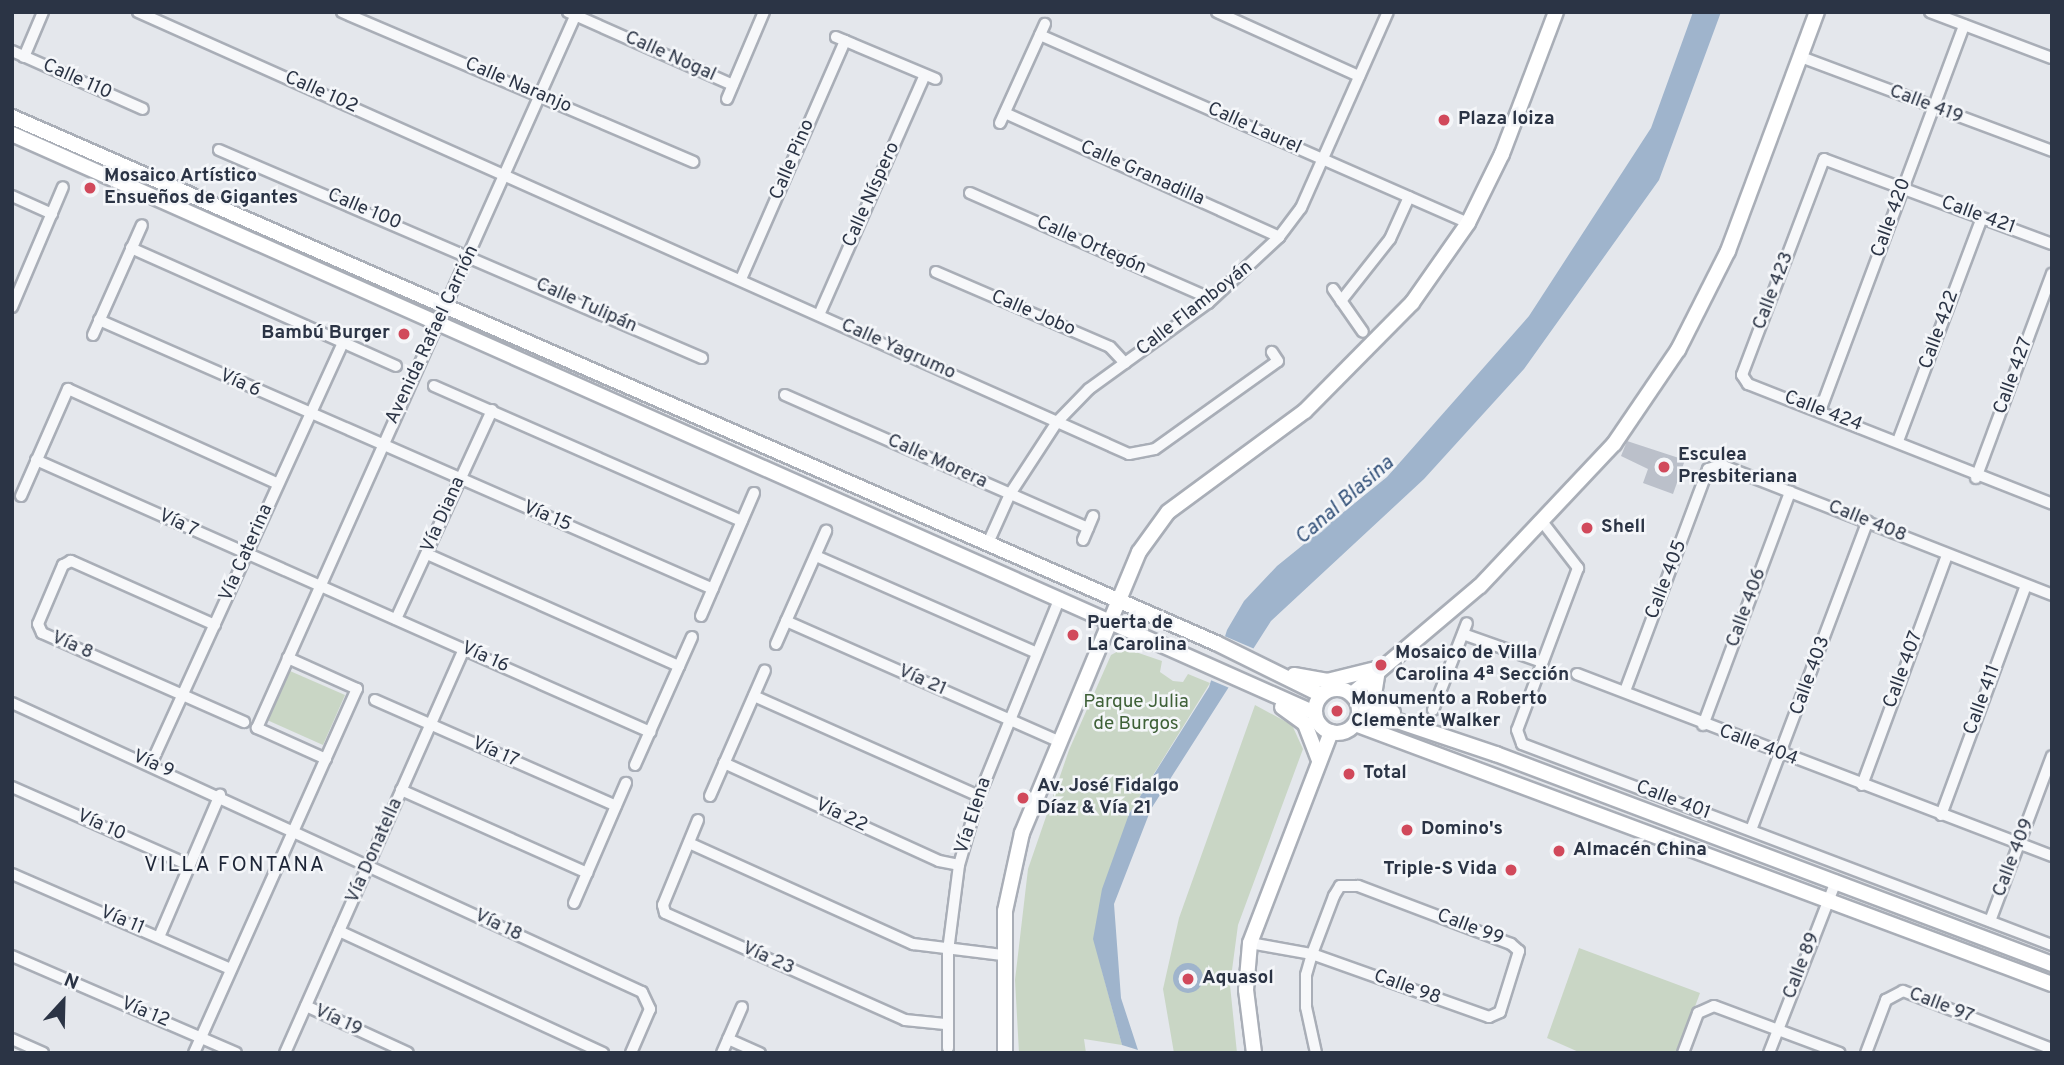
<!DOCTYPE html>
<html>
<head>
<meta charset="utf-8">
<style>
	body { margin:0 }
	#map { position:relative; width:2064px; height:1065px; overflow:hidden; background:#e4e7ec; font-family:Overpass,sans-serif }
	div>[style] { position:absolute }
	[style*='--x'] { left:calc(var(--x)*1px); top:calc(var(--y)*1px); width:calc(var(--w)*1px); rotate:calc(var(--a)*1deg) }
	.green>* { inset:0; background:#c9d6c5 }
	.water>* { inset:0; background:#9fb4cc }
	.round { border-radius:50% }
	.pier>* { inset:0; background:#e4e7ec }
	.building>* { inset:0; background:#bbc0ca }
	.roads { filter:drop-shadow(2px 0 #a9aeb7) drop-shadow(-2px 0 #a9aeb7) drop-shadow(0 2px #a9aeb7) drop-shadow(0 -2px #a9aeb7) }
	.street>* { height:10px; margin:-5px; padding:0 5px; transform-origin:5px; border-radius:5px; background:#f7f8fa }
	.secondary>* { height:14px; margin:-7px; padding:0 7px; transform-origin:7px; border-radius:7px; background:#fff }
	.secondary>.ring { margin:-7px; padding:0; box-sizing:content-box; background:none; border:14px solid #fff; border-radius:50% }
	.dots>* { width:19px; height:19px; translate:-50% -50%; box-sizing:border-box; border:4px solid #f4f6f9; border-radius:50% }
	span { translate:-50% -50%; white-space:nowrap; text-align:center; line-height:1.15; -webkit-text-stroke:5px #f4f6f9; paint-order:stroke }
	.street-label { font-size:19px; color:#2b3445 }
	.poi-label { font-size:19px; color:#2b3445; font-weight:700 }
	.left { translate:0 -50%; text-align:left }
	.right { translate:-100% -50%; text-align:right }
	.park-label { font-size:19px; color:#3f6138 }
	.water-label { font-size:21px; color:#34527a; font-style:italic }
	.neighbourhood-label { font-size:21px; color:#1d2536; letter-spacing:2px }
	.frame { position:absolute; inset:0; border:14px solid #2b3445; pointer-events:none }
	.north { position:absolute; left:28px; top:967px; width:70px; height:70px; -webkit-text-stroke:5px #f4f6f9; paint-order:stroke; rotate:22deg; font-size:19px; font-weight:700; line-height:28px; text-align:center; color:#2b3445 }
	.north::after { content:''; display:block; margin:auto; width:24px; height:32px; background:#2b3445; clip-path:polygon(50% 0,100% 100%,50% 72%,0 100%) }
</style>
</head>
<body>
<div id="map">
	<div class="green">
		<i style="clip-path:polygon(1124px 648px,1162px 661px,1160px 672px,1173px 681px,1183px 682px,1188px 674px,1210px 683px,1129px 814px,1101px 967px,1122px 1045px,1084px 1039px,1086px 1053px,1019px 1053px,1015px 980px,1028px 869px,1069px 750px,1111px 655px)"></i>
		<i style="clip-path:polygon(290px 671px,345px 695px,323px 745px,267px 720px)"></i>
		<i style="clip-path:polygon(1255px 705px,1292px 725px,1303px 749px,1238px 925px,1230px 985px,1237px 1053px,1174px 1053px,1163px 989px,1179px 918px)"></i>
		<i style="clip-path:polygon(1579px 948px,1700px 993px,1678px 1053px,1581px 1053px,1547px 1038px)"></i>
	</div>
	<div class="water">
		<i style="clip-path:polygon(1693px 12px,1721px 12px,1659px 180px,1524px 369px,1424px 479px,1271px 621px,1151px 809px,1114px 904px,1121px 998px,1138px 1050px,1122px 1045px,1093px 939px,1102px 889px,1129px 814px,1209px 687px,1227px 630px,1244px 601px,1277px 566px,1387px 477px,1529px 316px,1651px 128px)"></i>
		<i class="round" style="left:1173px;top:963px;width:30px;height:30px"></i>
	</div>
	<div class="pier">
		<i style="clip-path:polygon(1222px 635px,1257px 650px,1232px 689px,1208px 679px)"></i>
	</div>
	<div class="building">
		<i style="clip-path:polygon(1627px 441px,1685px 460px,1673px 494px,1643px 483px,1648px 469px,1621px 456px)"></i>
	</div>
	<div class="roads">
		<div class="street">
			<i style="--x:138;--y:12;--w:1085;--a:24.04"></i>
			<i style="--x:1129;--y:454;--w:26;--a:-11"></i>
			<i style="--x:1155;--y:449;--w:151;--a:-35.6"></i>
			<i style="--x:1278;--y:361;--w:11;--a:-124"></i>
			<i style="--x:342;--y:12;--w:382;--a:23.1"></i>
			<i style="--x:568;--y:12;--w:180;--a:23.9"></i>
			<i style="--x:1217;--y:12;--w:156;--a:24.3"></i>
			<i style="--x:1930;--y:12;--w:130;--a:20.7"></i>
			<i style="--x:1040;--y:35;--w:467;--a:23.7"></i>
			<i style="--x:836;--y:37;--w:108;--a:22.8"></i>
			<i style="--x:12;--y:51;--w:143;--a:23.9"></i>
			<i style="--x:24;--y:57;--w:49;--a:-67.1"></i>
			<i style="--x:1801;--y:57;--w:268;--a:20.5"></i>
			<i style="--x:727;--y:99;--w:95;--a:-67"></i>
			<i style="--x:1005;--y:113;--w:301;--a:24.3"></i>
			<i style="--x:1000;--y:123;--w:109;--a:-65.6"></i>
			<i style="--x:219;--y:150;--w:526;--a:23.3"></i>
			<i style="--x:970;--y:193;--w:251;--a:23.7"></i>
			<i style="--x:1200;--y:294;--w:12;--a:48"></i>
			<i style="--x:12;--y:196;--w:44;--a:24.2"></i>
			<i style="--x:2052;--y:244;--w:243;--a:-159.6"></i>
			<i style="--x:1824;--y:159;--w:231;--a:110.8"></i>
			<i style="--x:1742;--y:375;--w:11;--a:56"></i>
			<i style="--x:1748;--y:384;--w:327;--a:21.5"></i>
			<i style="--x:131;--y:248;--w:290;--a:24"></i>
			<i style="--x:936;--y:272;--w:189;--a:23.3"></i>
			<i style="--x:1110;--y:347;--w:22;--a:47"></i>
			<i style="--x:741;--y:279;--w:260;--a:-66.4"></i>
			<i style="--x:1333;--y:289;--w:52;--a:55.1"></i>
			<i style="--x:1341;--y:301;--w:79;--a:-51.7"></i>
			<i style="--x:1390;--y:239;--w:46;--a:-65.7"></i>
			<i style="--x:12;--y:307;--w:130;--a:-67"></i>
			<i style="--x:819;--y:315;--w:262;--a:-66.2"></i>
			<i style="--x:99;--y:320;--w:670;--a:23.66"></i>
			<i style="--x:93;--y:335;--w:120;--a:-66"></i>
			<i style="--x:434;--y:386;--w:336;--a:23.7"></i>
			<i style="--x:785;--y:395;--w:331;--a:23.7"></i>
			<i style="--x:1820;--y:411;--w:412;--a:-69.5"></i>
			<i style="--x:1898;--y:441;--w:238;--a:-69.4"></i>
			<i style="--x:36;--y:460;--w:672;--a:23.89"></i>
			<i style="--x:1976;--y:478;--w:218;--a:-69.6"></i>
			<i style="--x:21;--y:496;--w:117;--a:-66.3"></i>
			<i style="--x:68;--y:389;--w:230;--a:24.3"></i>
			<i style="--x:1544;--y:524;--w:56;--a:52.3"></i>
			<i style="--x:1578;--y:568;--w:173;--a:110.6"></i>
			<i style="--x:1517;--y:730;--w:15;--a:70"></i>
			<i style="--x:1522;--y:744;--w:567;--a:20.77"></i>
			<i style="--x:1083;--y:540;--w:26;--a:-67"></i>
			<i style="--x:988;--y:543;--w:54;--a:-65.8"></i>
			<i style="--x:1010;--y:494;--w:86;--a:-56.9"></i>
			<i style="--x:1057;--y:422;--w:46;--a:-45.9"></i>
			<i style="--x:1089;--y:389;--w:147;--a:-35.9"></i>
			<i style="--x:1208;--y:303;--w:97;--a:-42.9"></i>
			<i style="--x:1279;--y:237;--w:36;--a:-53"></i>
			<i style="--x:1301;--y:208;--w:214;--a:-66.1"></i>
			<i style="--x:427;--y:554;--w:276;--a:24"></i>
			<i style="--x:816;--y:556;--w:241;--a:23.7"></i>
			<i style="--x:701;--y:616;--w:134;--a:-66.7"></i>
			<i style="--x:396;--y:619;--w:230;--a:-65.3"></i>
			<i style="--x:786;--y:621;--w:297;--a:23.8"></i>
			<i style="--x:215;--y:625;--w:158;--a:-156"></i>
			<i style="--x:71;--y:561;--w:9;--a:153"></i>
			<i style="--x:63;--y:565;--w:64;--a:113"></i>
			<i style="--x:38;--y:624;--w:10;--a:66"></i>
			<i style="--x:42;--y:633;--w:221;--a:23.8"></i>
			<i style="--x:1463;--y:634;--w:84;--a:19.5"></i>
			<i style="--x:776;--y:644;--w:124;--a:-66.1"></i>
			<i style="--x:1577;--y:674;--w:509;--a:20.96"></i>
			<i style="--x:1625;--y:691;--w:237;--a:-69.5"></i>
			<i style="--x:1708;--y:469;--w:14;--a:-17"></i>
			<i style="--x:1721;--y:465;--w:356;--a:21.4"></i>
			<i style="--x:754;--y:696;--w:246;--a:24"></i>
			<i style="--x:375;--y:700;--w:263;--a:23.7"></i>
			<i style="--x:12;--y:703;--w:693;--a:24.64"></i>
			<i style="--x:642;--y:992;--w:19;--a:65"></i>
			<i style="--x:650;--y:1009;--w:48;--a:113.4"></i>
			<i style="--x:1433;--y:710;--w:93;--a:-68.7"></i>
			<i style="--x:1703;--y:725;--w:249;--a:-69.5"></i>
			<i style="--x:326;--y:759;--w:76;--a:-155.8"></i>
			<i style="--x:257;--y:728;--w:784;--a:-65.92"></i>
			<i style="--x:724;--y:763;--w:236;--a:24.5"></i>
			<i style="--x:939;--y:861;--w:20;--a:11"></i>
			<i style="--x:151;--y:764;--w:464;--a:-65.5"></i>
			<i style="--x:635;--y:765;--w:140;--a:-66"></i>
			<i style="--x:1862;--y:785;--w:245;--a:-69.7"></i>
			<i style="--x:12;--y:787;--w:193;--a:23.8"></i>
			<i style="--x:401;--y:790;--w:204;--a:24"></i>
			<i style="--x:710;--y:796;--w:137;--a:-66.4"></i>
			<i style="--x:1941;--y:815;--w:245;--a:-69.7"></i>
			<i style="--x:698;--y:820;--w:92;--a:112.4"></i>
			<i style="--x:663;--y:905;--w:8;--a:76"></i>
			<i style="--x:665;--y:913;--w:263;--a:24"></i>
			<i style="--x:905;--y:1020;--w:40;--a:5.7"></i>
			<i style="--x:1751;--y:830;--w:330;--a:-69.3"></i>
			<i style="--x:689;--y:843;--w:246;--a:24.3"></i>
			<i style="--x:913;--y:944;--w:90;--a:7"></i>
			<i style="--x:12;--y:874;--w:238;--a:23.5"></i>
			<i style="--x:574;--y:903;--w:131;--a:-66.6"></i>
			<i style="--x:1990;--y:921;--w:176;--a:-69.4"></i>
			<i style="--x:339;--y:931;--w:291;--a:24.8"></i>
			<i style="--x:159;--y:937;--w:155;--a:-66.8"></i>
			<i style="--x:1250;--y:943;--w:63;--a:10.1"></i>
			<i style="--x:1312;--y:954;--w:188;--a:19.6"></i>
			<i style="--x:1489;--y:1017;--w:12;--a:-24"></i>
			<i style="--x:1500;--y:1012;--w:64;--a:-72.7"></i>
			<i style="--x:1519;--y:951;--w:11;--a:-139"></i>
			<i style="--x:1511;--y:944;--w:164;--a:-159.2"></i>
			<i style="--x:1358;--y:886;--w:18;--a:180"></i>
			<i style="--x:1340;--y:886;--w:12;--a:121"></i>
			<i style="--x:1334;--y:896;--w:62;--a:110.8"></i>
			<i style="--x:1312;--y:954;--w:22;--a:106"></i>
			<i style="--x:1306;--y:975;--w:32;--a:90"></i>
			<i style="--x:1306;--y:1007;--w:47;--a:77.7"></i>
			<i style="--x:12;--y:956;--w:244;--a:23.4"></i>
			<i style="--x:306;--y:1006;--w:112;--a:24.7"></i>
			<i style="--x:12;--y:1039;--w:34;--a:24"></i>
			<i style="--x:728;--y:1039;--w:35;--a:24"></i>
			<i style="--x:948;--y:1048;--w:97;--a:-90"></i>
			<i style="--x:948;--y:951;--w:87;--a:-82.7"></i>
			<i style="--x:959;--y:865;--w:72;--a:-73.8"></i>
			<i style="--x:979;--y:796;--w:214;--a:-67.8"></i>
			<i style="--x:194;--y:1053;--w:399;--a:-65.9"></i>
			<i style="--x:357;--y:689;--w:76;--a:-155.8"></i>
			<i style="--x:285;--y:1053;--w:442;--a:-66.1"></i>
			<i style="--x:722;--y:1053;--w:50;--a:-66.5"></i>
			<i style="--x:1683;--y:1053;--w:43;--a:-69.4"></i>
			<i style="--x:1698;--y:1013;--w:17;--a:-24"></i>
			<i style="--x:1714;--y:1006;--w:134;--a:20.5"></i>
			<i style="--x:1769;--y:1053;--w:185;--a:-68.7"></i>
			<i style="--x:1866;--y:1053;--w:57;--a:-69.3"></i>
			<i style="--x:1886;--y:1000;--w:19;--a:-28"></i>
			<i style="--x:1903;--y:991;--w:160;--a:21.3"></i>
		</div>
		<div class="secondary">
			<i style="--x:12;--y:117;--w:1314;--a:23.6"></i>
			<i style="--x:1216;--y:643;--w:117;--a:26.3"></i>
			<i style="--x:12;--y:134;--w:1426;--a:23.96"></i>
			<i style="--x:1378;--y:670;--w:25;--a:99"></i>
			<i style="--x:1374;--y:695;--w:26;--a:43"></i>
			<i style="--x:1294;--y:675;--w:34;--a:10"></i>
			<i style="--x:1327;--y:681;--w:50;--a:-13.8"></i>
			<i class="ring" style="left:1315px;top:689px;width:30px;height:30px"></i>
			<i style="--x:1352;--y:694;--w:167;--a:-40.2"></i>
			<i style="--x:1480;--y:586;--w:195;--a:-46.7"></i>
			<i style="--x:1614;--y:444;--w:114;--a:-55.8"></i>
			<i style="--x:1678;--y:350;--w:111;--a:-63.2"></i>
			<i style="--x:1728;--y:251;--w:255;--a:-69.6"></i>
			<i style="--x:1282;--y:707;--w:29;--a:36"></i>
			<i style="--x:1305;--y:724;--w:40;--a:69"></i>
			<i style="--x:1359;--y:708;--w:145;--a:18.6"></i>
			<i style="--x:1496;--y:754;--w:594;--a:20.69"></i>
			<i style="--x:1355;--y:724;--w:744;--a:20.46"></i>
			<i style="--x:1005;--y:1053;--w:142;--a:-90"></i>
			<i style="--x:1005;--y:911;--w:80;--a:-77.7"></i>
			<i style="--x:1022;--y:833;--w:304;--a:-67.4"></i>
			<i style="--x:1139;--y:552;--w:49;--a:-54.1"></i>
			<i style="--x:1168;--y:512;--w:170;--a:-36.4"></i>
			<i style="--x:1305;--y:411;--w:152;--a:-45.3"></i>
			<i style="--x:1412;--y:303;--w:98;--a:-55"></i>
			<i style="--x:1468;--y:223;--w:77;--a:-63.8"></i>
			<i style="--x:1502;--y:154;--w:152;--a:-69.2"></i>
			<i style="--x:1254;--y:1053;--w:64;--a:-97.2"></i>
			<i style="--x:1246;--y:990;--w:47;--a:-85.1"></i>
			<i style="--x:1250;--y:943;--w:226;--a:-69"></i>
		</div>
	</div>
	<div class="dots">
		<i style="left:1444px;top:120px;background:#d1495b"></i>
		<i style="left:90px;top:188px;background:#d1495b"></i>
		<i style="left:404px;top:334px;background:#d1495b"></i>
		<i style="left:1664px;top:467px;background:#d1495b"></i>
		<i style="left:1587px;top:528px;background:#d1495b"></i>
		<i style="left:1073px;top:635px;background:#d1495b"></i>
		<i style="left:1381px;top:665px;background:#d1495b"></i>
		<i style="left:1337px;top:711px;background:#d1495b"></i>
		<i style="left:1349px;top:774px;background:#d1495b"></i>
		<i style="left:1023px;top:798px;background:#d1495b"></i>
		<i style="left:1407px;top:830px;background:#d1495b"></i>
		<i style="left:1559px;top:851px;background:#d1495b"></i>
		<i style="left:1511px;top:870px;background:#d1495b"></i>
		<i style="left:1188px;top:979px;background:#d1495b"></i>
	</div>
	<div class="street-label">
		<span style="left:670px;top:57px;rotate:24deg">Calle Nogal</span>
		<span style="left:77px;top:80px;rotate:24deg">Calle 110</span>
		<span style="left:518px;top:86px;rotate:23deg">Calle Naranjo</span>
		<span style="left:321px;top:93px;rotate:24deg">Calle 102</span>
		<span style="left:1926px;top:105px;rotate:21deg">Calle 419</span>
		<span style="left:1254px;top:129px;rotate:24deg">Calle Laurel</span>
		<span style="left:793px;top:160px;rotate:-67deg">Calle Pino</span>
		<span style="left:1142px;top:174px;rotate:24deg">Calle Granadilla</span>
		<span style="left:872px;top:195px;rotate:-66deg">Calle Níspero</span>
		<span style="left:364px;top:210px;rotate:23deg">Calle 100</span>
		<span style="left:1978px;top:216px;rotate:20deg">Calle 421</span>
		<span style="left:1892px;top:218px;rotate:-70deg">Calle 420</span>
		<span style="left:1091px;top:246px;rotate:24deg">Calle Ortegón</span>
		<span style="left:1774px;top:291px;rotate:-69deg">Calle 423</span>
		<span style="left:586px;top:306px;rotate:24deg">Calle Tulipán</span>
		<span style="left:1195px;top:309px;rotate:-38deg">Calle Flamboyán</span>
		<span style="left:1033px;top:314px;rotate:23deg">Calle Jobo</span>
		<span style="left:1940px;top:330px;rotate:-70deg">Calle 422</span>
		<span style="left:433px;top:335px;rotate:-65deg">Avenida Rafael Carrión</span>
		<span style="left:898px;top:350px;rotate:24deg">Calle Yagrumo</span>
		<span style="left:2014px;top:376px;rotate:-70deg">Calle 427</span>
		<span style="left:240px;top:384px;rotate:24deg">Vía 6</span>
		<span style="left:1823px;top:412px;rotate:21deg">Calle 424</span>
		<span style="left:937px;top:462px;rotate:24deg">Calle Morera</span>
		<span style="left:444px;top:515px;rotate:-66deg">Vía Diana</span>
		<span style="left:547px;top:517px;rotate:23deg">Vía 15</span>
		<span style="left:1867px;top:522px;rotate:22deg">Calle 408</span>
		<span style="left:178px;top:524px;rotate:25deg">Vía 7</span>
		<span style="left:247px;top:553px;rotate:-66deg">Vía Caterina</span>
		<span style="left:1667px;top:580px;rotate:-69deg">Calle 405</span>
		<span style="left:1747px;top:608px;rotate:-70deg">Calle 406</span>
		<span style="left:72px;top:646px;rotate:24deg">Vía 8</span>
		<span style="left:485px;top:658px;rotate:24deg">Vía 16</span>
		<span style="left:1904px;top:670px;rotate:-70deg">Calle 407</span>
		<span style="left:1811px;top:676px;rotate:-70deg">Calle 403</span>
		<span style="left:922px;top:681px;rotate:24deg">Vía 21</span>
		<span style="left:1983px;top:700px;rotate:-70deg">Calle 411</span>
		<span style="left:1758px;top:746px;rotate:21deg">Calle 404</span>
		<span style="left:495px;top:753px;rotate:24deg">Vía 17</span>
		<span style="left:153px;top:765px;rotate:24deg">Vía 9</span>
		<span style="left:1673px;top:801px;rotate:21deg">Calle 401</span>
		<span style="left:841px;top:816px;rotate:25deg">Vía 22</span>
		<span style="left:974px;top:816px;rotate:-72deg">Vía Elena</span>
		<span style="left:101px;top:826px;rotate:24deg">Vía 10</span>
		<span style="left:375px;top:851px;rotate:-66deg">Vía Donatella</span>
		<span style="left:2014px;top:858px;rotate:-69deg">Calle 409</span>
		<span style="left:122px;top:921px;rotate:23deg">Vía 11</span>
		<span style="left:498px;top:926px;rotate:26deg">Vía 18</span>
		<span style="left:1470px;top:928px;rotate:21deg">Calle 99</span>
		<span style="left:768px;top:959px;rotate:24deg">Vía 23</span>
		<span style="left:1802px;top:966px;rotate:-69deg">Calle 89</span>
		<span style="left:1407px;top:988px;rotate:20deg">Calle 98</span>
		<span style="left:1941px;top:1006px;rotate:21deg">Calle 97</span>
		<span style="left:145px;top:1013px;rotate:23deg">Vía 12</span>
		<span style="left:338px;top:1021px;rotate:25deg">Vía 19</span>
	</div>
	<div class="poi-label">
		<span class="left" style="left:1458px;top:120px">Plaza loiza</span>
		<span class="left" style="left:104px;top:188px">Mosaico Artístico<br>Ensueños de Gigantes</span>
		<span class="right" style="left:390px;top:334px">Bambú Burger</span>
		<span class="left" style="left:1678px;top:467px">Esculea<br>Presbiteriana</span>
		<span class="left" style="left:1601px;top:528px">Shell</span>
		<span class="left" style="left:1087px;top:635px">Puerta de<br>La Carolina</span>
		<span class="left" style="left:1395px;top:665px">Mosaico de Villa<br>Carolina 4ª Sección</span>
		<span class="left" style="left:1351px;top:711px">Monumento a Roberto<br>Clemente Walker</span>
		<span class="left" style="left:1363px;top:774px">Total</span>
		<span class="left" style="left:1037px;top:798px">Av. José Fidalgo<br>Díaz &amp; Vía 21</span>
		<span class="left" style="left:1421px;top:830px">Domino's</span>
		<span class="left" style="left:1573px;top:851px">Almacén China</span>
		<span class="right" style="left:1497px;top:870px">Triple-S Vida</span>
		<span class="left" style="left:1202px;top:979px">Aquasol</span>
	</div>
	<div class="park-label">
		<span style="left:1136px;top:714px">Parque Julia<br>de Burgos</span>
	</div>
	<div class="water-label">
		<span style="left:1345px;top:501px;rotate:-41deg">Canal Blasina</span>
	</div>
	<div class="neighbourhood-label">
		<span style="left:235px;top:866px">VILLA FONTANA</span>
	</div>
	<div class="frame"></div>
	<div class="north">N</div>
</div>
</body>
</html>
